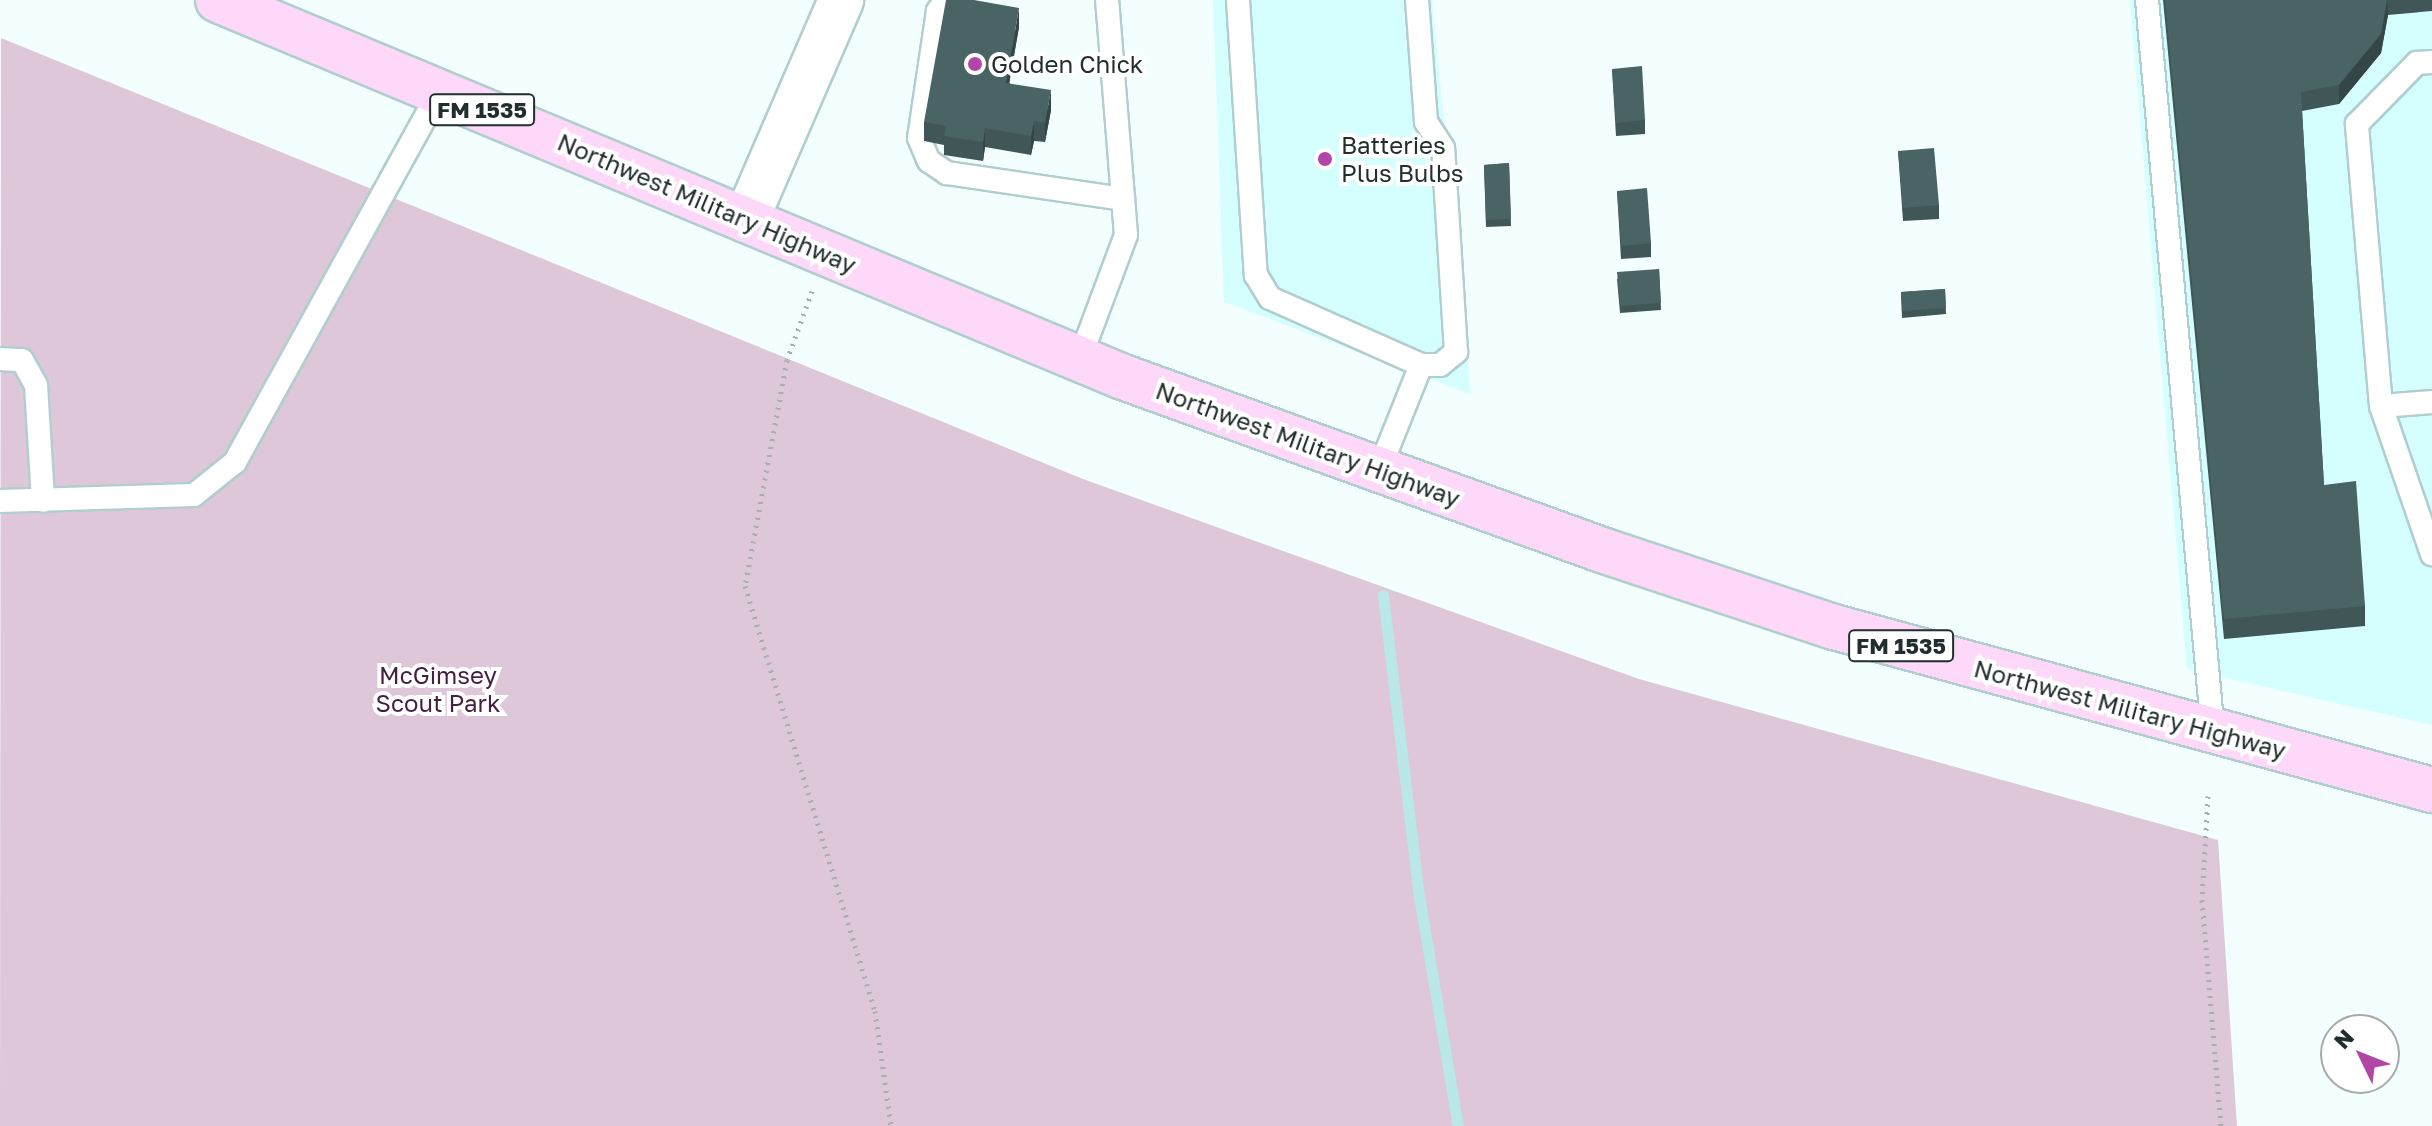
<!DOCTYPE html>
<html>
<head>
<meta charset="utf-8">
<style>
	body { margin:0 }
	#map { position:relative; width:2432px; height:1126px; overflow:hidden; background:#f3ffff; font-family:"Golos Text",sans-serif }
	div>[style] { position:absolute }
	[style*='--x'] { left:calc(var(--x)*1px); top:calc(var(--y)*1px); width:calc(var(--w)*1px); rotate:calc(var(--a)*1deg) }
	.built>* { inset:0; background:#d5fefe }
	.green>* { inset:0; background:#ddc7d9 }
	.stream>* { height:11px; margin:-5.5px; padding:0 5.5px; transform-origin:5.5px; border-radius:5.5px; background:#bae8e8 }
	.path>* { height:5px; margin-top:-2.5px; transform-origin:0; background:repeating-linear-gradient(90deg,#a4b0b0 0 2px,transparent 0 8px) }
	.roads { filter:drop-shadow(2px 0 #b1cece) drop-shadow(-2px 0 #b1cece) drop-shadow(0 2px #b1cece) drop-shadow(0 -2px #b1cece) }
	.service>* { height:22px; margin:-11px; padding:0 11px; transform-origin:11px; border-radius:11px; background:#fff }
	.secondary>* { height:44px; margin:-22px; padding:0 22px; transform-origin:22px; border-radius:22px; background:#fff }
	.primary>* { height:44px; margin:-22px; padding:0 22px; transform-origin:22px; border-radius:22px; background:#fdd8f8 }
	.wall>* { inset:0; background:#405657 }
	.shaded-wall>* { inset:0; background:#344647 }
	.building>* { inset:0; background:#4a6465 }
	.dots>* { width:22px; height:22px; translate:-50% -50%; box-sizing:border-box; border:4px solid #fff; border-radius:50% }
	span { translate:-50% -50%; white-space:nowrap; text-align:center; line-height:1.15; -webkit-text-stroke:8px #fff; paint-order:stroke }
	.shield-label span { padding:2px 6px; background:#fff; border:2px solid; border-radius:6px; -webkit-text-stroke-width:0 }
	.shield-label { font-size:22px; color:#222e2e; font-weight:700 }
	.poi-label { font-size:24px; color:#222e2e }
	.left { translate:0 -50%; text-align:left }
	.street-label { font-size:24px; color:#222e2e }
	.park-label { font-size:24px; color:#451f41 }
	.north { position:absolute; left:2320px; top:1014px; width:80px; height:80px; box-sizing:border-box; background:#fff; border:2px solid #a7abab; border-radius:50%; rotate:313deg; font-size:22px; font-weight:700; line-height:32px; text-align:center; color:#222e2e }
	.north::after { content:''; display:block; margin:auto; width:28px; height:36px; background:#b146a7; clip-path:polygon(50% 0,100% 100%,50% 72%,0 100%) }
</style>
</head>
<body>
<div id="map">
	<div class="built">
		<i style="clip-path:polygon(1213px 0,1432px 0,1471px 394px,1224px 302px)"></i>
		<i style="clip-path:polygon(2130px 0,2432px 0,2432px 725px,2187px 669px)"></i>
	</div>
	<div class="green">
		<i style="clip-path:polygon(1px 38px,1083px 479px,1639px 679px,2218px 840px,2237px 1126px,0 1126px)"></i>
	</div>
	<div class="stream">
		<i style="--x:1383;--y:595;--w:297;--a:83.2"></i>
		<i style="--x:1418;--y:890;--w:239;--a:80.4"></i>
	</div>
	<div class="path">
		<i style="--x:812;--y:291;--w:73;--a:109.9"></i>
		<i style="--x:787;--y:360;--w:230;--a:100.5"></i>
		<i style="--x:745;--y:586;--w:444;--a:73"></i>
		<i style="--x:875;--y:1011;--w:116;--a:82.1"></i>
		<i style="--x:2208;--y:796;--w:104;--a:93.3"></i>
		<i style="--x:2202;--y:900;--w:227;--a:85.2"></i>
	</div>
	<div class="roads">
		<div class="service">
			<i style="--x:946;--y:0;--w:14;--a:126"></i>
			<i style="--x:938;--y:11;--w:128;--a:98.5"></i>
			<i style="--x:919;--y:138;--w:25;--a:67"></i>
			<i style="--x:929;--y:161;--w:22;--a:34"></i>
			<i style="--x:947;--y:173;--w:178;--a:8.4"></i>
			<i style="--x:1238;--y:0;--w:276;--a:86.3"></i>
			<i style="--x:1256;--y:275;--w:27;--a:59"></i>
			<i style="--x:1270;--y:298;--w:165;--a:23.9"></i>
			<i style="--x:1421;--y:365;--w:19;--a:0"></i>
			<i style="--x:1440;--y:365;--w:21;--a:-39"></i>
			<i style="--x:1456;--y:352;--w:204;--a:-93.6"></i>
			<i style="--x:1443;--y:148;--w:31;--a:-123"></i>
			<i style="--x:1426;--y:122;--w:122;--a:-94.2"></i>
			<i style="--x:2147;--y:0;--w:737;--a:84.86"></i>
			<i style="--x:1080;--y:358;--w:131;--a:-69.5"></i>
			<i style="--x:1126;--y:235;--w:236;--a:-94.6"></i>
			<i style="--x:0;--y:359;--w:22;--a:3"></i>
			<i style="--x:22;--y:360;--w:29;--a:61"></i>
			<i style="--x:36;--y:385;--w:116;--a:86.5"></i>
			<i style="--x:2432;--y:402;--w:51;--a:175.5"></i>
			<i style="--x:2381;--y:406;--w:157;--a:71"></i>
			<i style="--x:2381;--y:406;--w:283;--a:-94.9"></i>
			<i style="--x:2357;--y:124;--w:86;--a:-45.5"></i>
			<i style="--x:2417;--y:63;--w:15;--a:-4"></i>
			<i style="--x:1379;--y:470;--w:113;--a:-68.2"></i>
			<i style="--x:0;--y:501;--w:194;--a:-1.8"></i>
			<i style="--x:194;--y:495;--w:53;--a:-38.8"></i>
			<i style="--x:235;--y:462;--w:423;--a:-61.1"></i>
		</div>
		<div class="secondary">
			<i style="--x:746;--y:220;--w:240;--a:-66.6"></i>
		</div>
		<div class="primary">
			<i style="--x:218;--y:0;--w:980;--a:22.62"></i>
			<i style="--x:1123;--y:377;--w:509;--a:19.86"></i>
			<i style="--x:1602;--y:550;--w:244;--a:18.4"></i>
			<i style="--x:1834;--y:627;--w:620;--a:15.25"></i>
		</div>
	</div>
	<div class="wall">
		<i style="clip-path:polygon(2163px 0,2432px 0,2432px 11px,2388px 15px,2381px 53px,2339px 104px,2302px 111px,2324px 485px,2365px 606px,2365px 626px,2224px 639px)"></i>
		<i style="clip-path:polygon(1019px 27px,1009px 83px,1051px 110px,1045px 142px,1034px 141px,1031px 155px,985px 147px,983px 161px,944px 155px,944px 145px,924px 141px,924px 122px)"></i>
		<i style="clip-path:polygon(1612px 69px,1645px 120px,1645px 134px,1616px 136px)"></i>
		<i style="clip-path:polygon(1898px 151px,1939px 205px,1939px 219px,1903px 221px)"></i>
		<i style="clip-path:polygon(1509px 163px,1511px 226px,1486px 227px,1484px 165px)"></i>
		<i style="clip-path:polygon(1617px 191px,1651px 243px,1651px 257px,1621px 259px)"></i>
		<i style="clip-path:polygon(1659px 269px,1661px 310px,1620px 313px,1617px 279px)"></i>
		<i style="clip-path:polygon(1945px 289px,1946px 314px,1902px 318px,1901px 292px)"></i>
	</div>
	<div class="shaded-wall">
		<i style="clip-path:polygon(2387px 0,2388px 15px,2381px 53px,2339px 104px,2339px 85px)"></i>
		<i style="clip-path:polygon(1019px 8px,1019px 27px,1006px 102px,1006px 83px)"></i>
		<i style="clip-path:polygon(1051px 90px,1051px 110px,1045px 142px,1045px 123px)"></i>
		<i style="clip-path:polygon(1034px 121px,1034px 141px,1031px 155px,1031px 136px)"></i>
		<i style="clip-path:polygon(985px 128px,985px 147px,983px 161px,983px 142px)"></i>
	</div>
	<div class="building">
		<i style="clip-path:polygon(946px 0,974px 0,1019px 8px,1006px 83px,1051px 90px,1045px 123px,1034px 121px,1031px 136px,985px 128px,983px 142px,944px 136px,946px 126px,924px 122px)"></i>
		<i style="clip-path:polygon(2165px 0,2387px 0,2381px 34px,2339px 85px,2301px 92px,2324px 485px,2356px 481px,2365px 606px,2224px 619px)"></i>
		<i style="clip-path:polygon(1642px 66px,1645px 120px,1616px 123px,1612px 69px)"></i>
		<i style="clip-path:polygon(1934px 148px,1939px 205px,1903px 208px,1898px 151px)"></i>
		<i style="clip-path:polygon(1509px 163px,1511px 219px,1486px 220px,1484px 165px)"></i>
		<i style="clip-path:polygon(1647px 188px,1651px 243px,1621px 246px,1617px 191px)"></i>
		<i style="clip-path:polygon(1659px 269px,1661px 303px,1620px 306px,1617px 272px)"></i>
		<i style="clip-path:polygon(1945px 289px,1946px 308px,1902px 311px,1901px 292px)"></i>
	</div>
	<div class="dots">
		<i style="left:975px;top:64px;background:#b146a7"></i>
		<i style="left:1325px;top:159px;background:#b146a7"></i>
	</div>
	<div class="shield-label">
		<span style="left:482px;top:110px">FM 1535</span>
		<span style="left:1901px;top:646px">FM 1535</span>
	</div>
	<div class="poi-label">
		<span class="left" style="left:991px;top:64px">Golden Chick</span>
		<span class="left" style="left:1341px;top:159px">Batteries<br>Plus Bulbs</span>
	</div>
	<div class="street-label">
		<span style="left:707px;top:203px;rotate:23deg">Northwest Military Highway</span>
		<span style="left:1308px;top:444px;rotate:20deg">Northwest Military Highway</span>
		<span style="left:2130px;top:709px;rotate:15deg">Northwest Military Highway</span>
	</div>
	<div class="park-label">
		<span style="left:438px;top:689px">McGimsey<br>Scout Park</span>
	</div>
	<div class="north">N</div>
</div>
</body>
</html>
